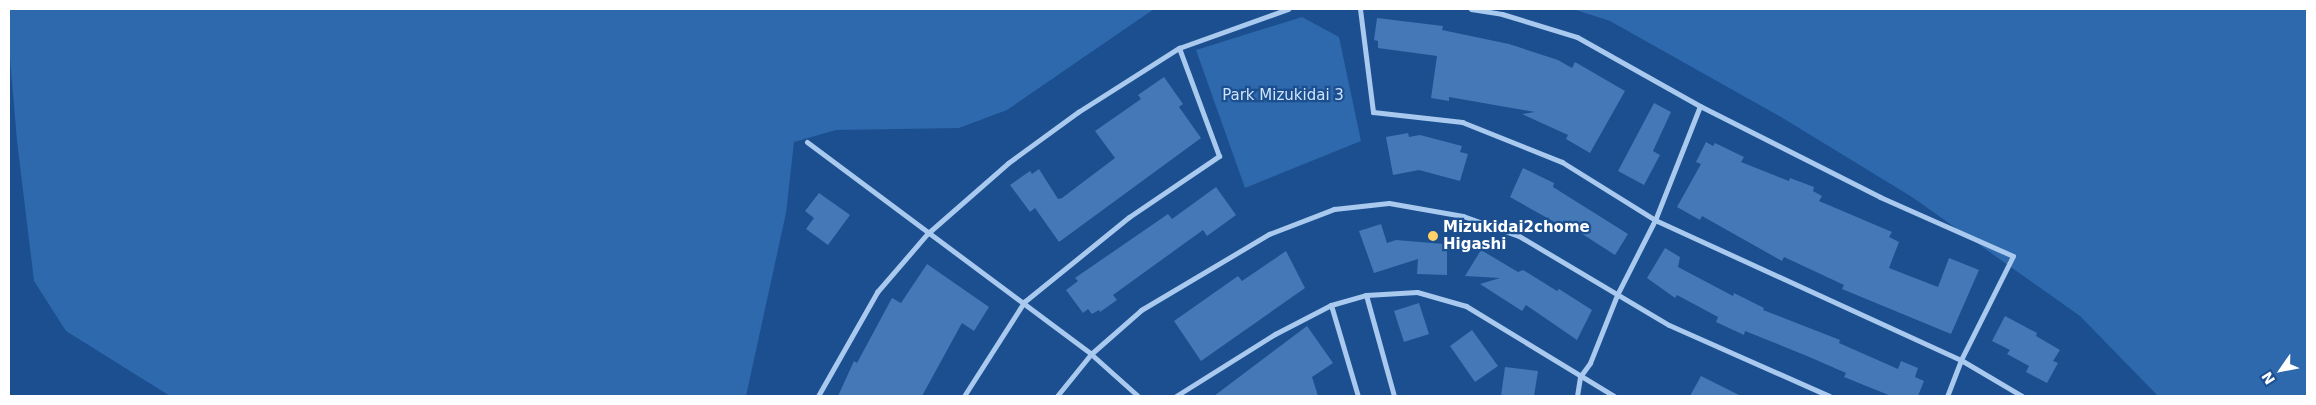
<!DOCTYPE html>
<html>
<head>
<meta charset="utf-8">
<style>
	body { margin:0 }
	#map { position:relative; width:2316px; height:405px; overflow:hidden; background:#1b4f8f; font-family:"DejaVu Sans",sans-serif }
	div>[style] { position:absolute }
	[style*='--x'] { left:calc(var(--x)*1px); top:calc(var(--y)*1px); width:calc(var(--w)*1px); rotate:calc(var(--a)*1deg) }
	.green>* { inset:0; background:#2e69ad }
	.building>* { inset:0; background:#4478b7 }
	.minor>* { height:5px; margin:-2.5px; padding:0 2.5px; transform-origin:2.5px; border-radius:2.5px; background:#a9c9ee }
	.dots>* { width:14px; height:14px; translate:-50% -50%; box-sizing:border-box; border:2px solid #1b4f8f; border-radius:50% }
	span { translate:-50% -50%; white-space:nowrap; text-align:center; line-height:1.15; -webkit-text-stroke:4.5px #1b4f8f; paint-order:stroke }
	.park-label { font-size:15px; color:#cfe3fa }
	.poi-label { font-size:15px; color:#fff; font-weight:700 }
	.left { translate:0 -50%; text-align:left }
	.frame { position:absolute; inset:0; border:10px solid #fff; pointer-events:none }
	.north { position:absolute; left:2256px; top:345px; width:50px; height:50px; -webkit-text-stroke:4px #1b4f8f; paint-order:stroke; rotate:237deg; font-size:14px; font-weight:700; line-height:20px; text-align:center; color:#fff }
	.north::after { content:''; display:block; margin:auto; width:18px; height:22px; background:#fff; clip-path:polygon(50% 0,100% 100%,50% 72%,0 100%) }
</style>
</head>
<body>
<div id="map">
	<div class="green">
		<i style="clip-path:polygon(9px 9px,1154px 9px,1007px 110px,959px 128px,836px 130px,794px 142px,786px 213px,746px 396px,170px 396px,66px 331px,34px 281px,17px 141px,9px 46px)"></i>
		<i style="clip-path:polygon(1573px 9px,2307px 9px,2307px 396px,2158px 396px,2080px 316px,1912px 197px,1781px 117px,1610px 21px)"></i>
		<i style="clip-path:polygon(1302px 17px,1339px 37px,1361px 141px,1245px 188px,1196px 50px)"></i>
	</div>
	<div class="building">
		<i style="clip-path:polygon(1377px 18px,1443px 26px,1442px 30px,1509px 44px,1558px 60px,1572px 68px,1575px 62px,1625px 91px,1590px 153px,1566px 139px,1568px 135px,1522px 114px,1535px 112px,1449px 97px,1449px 101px,1431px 98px,1437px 56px,1378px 48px,1378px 41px,1374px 40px)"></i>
		<i style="clip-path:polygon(1164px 77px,1183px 104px,1179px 107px,1201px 138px,1059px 242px,1035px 208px,1030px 212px,1010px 185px,1030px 171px,1032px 174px,1039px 169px,1058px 199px,1062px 198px,1115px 158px,1095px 131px,1141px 99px,1138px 95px)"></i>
		<i style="clip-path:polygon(1654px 103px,1671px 112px,1653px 151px,1660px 155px,1644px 185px,1618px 171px)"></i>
		<i style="clip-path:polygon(1408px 133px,1409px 137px,1420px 135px,1462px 146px,1460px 152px,1468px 154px,1460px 181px,1419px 170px,1393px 175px,1386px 137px)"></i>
		<i style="clip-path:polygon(1706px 142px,1713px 146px,1715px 143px,1744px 157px,1741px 162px,1789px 181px,1790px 178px,1814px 187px,1813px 191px,1822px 196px,1819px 201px,1892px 232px,1889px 237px,1899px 242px,1889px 268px,1938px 287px,1949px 258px,1979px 270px,1951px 334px,1842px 289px,1844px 285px,1784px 257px,1782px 261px,1702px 216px,1700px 220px,1677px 207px,1701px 164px,1696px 162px)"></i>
		<i style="clip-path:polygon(1523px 168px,1554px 183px,1553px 187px,1628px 234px,1615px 255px,1576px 230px,1574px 233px,1510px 197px)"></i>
		<i style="clip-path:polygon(1216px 187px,1236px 215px,1207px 236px,1203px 230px,1113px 295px,1117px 300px,1100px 312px,1099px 310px,1092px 314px,1088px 309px,1083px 313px,1066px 290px,1078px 281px,1075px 278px,1168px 214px,1172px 219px)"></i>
		<i style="clip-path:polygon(819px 193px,850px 215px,828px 245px,806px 229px,814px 218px,805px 211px)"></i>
		<i style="clip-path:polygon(1381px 224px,1387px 243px,1396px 240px,1456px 245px,1447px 249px,1447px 275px,1417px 274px,1418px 259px,1374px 273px,1359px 231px)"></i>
		<i style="clip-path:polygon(1665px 248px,1680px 257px,1678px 267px,1733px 296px,1734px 293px,1764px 308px,1763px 310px,1840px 340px,1839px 343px,1898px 369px,1901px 361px,1918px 368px,1915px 377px,1924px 381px,1918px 396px,1891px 396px,1844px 377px,1846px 373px,1807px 356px,1745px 331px,1744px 335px,1716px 322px,1718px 317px,1677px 295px,1675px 298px,1647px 278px)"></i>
		<i style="clip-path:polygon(1481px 250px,1518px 272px,1523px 270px,1557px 291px,1559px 289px,1592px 310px,1577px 340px,1526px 305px,1522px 311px,1480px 284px,1500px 278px,1465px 276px)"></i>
		<i style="clip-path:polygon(1286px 251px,1305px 288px,1201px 361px,1174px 321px,1238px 276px,1242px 281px)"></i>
		<i style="clip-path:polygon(927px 264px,989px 307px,974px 331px,962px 323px,922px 396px,838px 396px,854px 361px,857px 363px,892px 298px,901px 303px)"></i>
		<i style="clip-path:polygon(1419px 303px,1429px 334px,1404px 342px,1394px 311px)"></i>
		<i style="clip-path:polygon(2005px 316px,2037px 333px,2036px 336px,2060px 350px,2053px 361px,2058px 363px,2047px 383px,2026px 372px,2029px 366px,2007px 354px,2010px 350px,1992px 341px)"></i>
		<i style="clip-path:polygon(1307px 326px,1333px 363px,1312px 377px,1318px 396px,1214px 396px)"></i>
		<i style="clip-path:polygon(1472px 330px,1498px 366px,1475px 382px,1450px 346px)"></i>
		<i style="clip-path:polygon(1505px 367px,1538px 371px,1534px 396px,1501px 396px)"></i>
		<i style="clip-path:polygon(1701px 376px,1741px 396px,1690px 396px)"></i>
	</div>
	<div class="minor">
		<i style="--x:1360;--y:9;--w:104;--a:82.8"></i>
		<i style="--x:1373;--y:112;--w:90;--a:6.4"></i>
		<i style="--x:1462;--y:122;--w:108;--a:21.8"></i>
		<i style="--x:1562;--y:162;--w:110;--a:31.9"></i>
		<i style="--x:1655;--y:220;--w:337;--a:24.6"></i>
		<i style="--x:1961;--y:360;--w:71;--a:30.5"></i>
		<i style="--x:1471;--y:9;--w:31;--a:9"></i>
		<i style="--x:1502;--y:14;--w:78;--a:17"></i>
		<i style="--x:1577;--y:37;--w:141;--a:29.3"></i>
		<i style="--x:1700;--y:106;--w:123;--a:111.5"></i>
		<i style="--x:1655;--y:220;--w:84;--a:116.9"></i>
		<i style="--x:1617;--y:295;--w:73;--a:111.7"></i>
		<i style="--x:1590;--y:363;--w:17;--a:126"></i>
		<i style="--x:1580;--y:377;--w:19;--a:99"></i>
		<i style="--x:1700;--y:106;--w:202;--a:26.8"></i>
		<i style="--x:1880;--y:197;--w:145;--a:23.9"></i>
		<i style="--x:2013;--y:256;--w:116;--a:116.6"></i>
		<i style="--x:1961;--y:360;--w:39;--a:111"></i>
		<i style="--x:807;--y:142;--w:354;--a:36.7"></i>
		<i style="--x:1091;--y:354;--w:63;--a:41.8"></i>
		<i style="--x:1366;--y:295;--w:105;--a:74.5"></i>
		<i style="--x:1331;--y:305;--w:95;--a:73.5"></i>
		<i style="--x:818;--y:396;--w:120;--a:-60.4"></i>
		<i style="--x:877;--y:292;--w:77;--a:-49.2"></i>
		<i style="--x:927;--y:234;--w:108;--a:-41.2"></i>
		<i style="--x:1008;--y:163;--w:87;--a:-36.1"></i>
		<i style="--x:1078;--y:112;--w:120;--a:-32.4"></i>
		<i style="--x:1179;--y:48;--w:116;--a:-19.7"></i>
		<i style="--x:964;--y:396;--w:112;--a:-57.4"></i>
		<i style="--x:1024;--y:302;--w:135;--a:-39"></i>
		<i style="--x:1129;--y:217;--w:109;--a:-34.1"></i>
		<i style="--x:1219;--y:156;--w:115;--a:-110.3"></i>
		<i style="--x:1057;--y:396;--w:54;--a:-51"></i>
		<i style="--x:1091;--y:354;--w:67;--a:-41.3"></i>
		<i style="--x:1141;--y:310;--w:149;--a:-30.7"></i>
		<i style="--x:1269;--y:234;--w:70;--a:-21"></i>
		<i style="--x:1334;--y:209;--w:55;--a:-6.2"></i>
		<i style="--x:1389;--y:203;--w:75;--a:10"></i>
		<i style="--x:1463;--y:216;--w:59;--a:19.7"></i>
		<i style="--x:1519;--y:236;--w:174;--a:30.7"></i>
		<i style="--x:1669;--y:325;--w:175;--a:23.9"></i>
		<i style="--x:1176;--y:396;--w:117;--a:-32.1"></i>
		<i style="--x:1275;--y:334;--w:63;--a:-27.4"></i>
		<i style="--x:1331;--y:305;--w:36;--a:-16"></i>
		<i style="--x:1366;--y:295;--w:51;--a:-3.4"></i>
		<i style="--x:1417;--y:292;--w:51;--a:15.9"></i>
		<i style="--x:1466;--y:306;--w:173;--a:31.3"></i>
	</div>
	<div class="dots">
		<i style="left:1433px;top:236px;background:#ffd166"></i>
	</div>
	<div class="park-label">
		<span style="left:1283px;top:96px">Park Mizukidai 3</span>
	</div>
	<div class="poi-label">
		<span class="left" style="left:1443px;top:236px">Mizukidai2chome<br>Higashi</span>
	</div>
	<div class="frame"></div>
	<div class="north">N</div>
</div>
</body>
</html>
